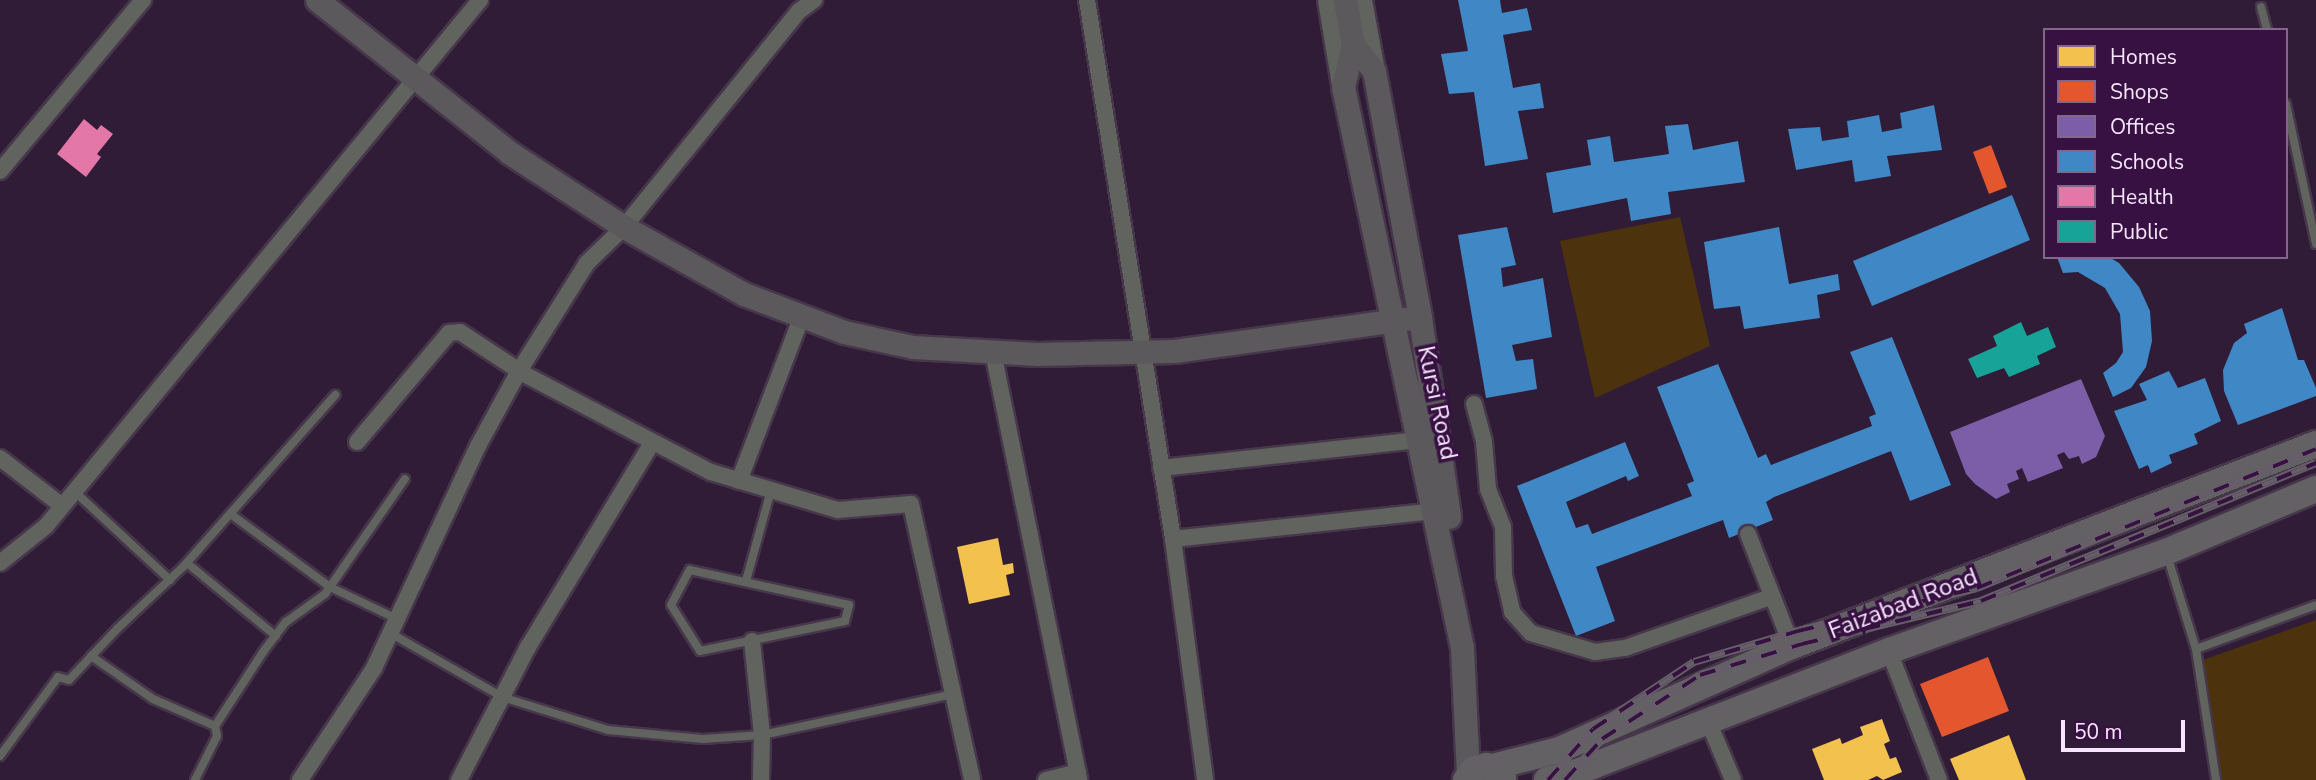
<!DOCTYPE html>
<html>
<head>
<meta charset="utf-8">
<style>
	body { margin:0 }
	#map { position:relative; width:2316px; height:780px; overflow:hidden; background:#301c36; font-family:"Nunito Sans",sans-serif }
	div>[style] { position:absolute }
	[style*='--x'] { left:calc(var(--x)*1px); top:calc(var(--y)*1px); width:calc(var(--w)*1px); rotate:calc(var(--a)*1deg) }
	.green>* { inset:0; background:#4d330d }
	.homes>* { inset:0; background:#f2c14e }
	.shops>* { inset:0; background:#e4572e }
	.offices>* { inset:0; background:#7b5ea7 }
	.schools>* { inset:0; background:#3f88c5 }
	.health>* { inset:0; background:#e377a8 }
	.public>* { inset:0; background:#17a398 }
	.roads { filter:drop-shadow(2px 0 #47374b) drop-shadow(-2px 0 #47374b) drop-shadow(0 2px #47374b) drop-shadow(0 -2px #47374b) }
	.service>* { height:8px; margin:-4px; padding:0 4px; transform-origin:4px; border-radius:4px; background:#60635e }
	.minor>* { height:16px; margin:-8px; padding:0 8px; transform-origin:8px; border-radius:8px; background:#60635e }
	.tertiary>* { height:21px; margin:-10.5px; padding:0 10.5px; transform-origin:10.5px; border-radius:10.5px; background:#60635e }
	.secondary>* { height:23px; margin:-11.5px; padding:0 11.5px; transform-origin:11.5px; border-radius:11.5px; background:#5b595c }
	.primary>* { height:26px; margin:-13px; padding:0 13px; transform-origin:13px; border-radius:13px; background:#636164 }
	.rail>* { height:8px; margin-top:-4px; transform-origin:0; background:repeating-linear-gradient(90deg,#361141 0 16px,#665e68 0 32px); box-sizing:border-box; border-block:2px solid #665e68 }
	span { translate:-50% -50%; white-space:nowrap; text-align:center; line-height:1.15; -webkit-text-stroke:7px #361141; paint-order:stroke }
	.street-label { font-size:24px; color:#f7e5fd }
	.legend { position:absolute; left:2043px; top:28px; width:245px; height:231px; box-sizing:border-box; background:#361141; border:2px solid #83668c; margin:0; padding:9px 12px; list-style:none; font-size:21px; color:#f7e5fd }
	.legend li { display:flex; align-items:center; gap:14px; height:35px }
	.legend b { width:35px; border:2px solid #83668c }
	.scale { position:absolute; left:2061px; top:720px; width:124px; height:32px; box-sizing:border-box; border:4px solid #f7e5fd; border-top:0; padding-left:9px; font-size:21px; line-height:24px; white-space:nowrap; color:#f7e5fd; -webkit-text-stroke:5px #361141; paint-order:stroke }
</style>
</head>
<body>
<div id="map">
	<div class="green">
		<i style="clip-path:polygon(1680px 217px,1710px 346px,1595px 398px,1560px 241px)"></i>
		<i style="clip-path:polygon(2316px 620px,2316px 780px,2221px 780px,2197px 662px)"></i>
	</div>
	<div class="homes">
		<i style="clip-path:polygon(998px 538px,1003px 565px,1013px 563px,1014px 573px,1006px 575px,1010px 595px,969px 604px,957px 547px)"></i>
		<i style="clip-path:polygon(1882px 719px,1890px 741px,1884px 744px,1890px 759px,1896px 757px,1902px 772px,1883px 780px,1877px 776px,1868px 780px,1824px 780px,1812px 749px,1840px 738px,1842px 744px,1863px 735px,1860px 727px)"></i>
		<i style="clip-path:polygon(2009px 735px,2026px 780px,1959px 780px,1950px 759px)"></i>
	</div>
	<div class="shops">
		<i style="clip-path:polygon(1991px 145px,2007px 187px,1989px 194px,1973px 152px)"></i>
		<i style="clip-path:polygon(1988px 657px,2009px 711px,1942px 737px,1920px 684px)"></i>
	</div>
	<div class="offices">
		<i style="clip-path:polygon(2081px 379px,2105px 436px,2096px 457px,2082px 464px,2079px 456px,2069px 459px,2064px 452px,2057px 455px,2063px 468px,2028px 482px,2022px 468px,2016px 471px,2019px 479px,2007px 484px,2010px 492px,1996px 499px,1975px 484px,1966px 474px,1950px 432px)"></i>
	</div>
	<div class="schools">
		<i style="clip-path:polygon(1458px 0,1500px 0,1502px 13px,1527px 8px,1532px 30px,1503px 35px,1513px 88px,1540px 83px,1544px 108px,1518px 111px,1528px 159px,1485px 166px,1474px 92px,1449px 94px,1441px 54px,1468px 51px)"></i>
		<i style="clip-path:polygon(1934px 105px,1942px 150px,1887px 156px,1891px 176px,1855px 182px,1852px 160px,1796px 170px,1788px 129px,1820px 127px,1822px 141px,1849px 137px,1847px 121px,1879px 115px,1882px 132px,1902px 128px,1900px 113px)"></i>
		<i style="clip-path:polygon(1688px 124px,1693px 150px,1738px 141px,1745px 182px,1668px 192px,1671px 214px,1631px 221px,1627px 198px,1553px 213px,1546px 173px,1591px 165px,1587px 140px,1610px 136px,1614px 162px,1669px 154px,1665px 126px)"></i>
		<i style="clip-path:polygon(2012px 195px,2030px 240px,1872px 306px,1853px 261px)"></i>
		<i style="clip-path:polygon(1507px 227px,1516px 265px,1501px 268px,1503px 287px,1543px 278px,1552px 337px,1512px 345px,1516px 361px,1533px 359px,1537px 389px,1486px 398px,1458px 235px)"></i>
		<i style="clip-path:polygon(1779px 227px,1789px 284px,1838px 274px,1840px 290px,1817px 295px,1820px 318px,1744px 329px,1740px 306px,1714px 309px,1704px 242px)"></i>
		<i style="clip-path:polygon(2057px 257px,2109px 257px,2119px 263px,2139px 287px,2150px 311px,2152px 341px,2146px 367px,2131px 388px,2113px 397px,2103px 373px,2116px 363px,2123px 352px,2120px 314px,2105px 288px,2078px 272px,2063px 273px)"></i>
		<i style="clip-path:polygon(2282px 308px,2298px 360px,2304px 360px,2316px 388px,2316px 396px,2238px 425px,2224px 391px,2223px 370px,2234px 343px,2247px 333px,2244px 324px)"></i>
		<i style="clip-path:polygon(1892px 337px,1951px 485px,1910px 501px,1891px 451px,1774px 497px,1766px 502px,1773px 520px,1729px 538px,1723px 520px,1596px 567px,1615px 621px,1576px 636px,1517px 486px,1625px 442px,1639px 476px,1628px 481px,1626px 476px,1566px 502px,1576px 528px,1588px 524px,1592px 534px,1692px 496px,1687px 484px,1694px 481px,1657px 387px,1718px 364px,1758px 458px,1766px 454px,1771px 465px,1872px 426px,1869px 417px,1876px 414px,1850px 352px)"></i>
		<i style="clip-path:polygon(2169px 371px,2178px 388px,2205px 378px,2221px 421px,2194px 434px,2198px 444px,2169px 455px,2172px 463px,2151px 473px,2148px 465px,2139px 469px,2114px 411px,2147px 400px,2139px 384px)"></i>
	</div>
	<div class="health">
		<i style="clip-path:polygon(84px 119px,97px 130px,101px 125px,113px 134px,97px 154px,101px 157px,86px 177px,57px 154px)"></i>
	</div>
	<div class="public">
		<i style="clip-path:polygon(2021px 322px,2027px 336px,2048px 327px,2056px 347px,2037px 356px,2040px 364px,2009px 377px,2004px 368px,1977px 378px,1968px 359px,1997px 346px,1993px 336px)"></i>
	</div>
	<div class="roads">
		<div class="service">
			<i style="--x:2261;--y:7;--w:24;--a:75"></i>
			<i style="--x:2286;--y:104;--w:143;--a:77.9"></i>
			<i style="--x:74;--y:491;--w:131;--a:42.8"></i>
			<i style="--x:232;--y:515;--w:122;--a:36.3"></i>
			<i style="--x:330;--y:587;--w:74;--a:25.5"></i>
			<i style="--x:2167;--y:555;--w:98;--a:72.9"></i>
			<i style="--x:2196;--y:649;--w:128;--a:-20.1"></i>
			<i style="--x:187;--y:563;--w:115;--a:39.4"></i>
			<i style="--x:690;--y:570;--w:163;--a:12.4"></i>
			<i style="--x:849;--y:605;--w:16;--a:104"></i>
			<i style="--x:845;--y:621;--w:148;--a:168.3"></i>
			<i style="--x:700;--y:651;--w:54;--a:-122.2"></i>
			<i style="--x:671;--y:605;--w:40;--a:-62"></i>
			<i style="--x:746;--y:581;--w:94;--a:-74.6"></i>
			<i style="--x:390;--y:633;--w:129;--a:29.7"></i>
			<i style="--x:502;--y:697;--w:111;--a:17.3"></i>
			<i style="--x:608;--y:730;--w:95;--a:5.4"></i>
			<i style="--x:703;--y:739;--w:59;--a:-3.9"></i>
			<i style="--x:762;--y:735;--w:195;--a:-12.1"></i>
			<i style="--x:2196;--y:649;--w:133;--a:81.3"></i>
			<i style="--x:91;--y:656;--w:75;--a:34.7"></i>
			<i style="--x:153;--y:699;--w:68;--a:23.5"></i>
			<i style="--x:0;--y:756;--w:98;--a:-53.7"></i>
			<i style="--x:58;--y:677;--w:11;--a:15"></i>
			<i style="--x:69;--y:680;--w:70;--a:-46.7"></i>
			<i style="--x:117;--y:629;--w:91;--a:-43.2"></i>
			<i style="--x:183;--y:567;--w:230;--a:-48.5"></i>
			<i style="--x:195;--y:780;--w:49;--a:-63.4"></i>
			<i style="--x:217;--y:736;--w:10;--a:-101"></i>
			<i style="--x:215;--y:726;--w:88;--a:-57"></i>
			<i style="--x:263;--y:652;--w:38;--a:-53"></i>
			<i style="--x:286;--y:622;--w:48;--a:-35.7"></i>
			<i style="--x:325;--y:594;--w:140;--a:-55.2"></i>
		</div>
		<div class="minor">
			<i style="--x:1087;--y:0;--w:546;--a:80.93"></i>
			<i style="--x:1173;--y:539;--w:243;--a:82.4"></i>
			<i style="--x:0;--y:171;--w:223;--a:-50.1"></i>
			<i style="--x:993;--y:352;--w:437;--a:78.6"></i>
			<i style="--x:1474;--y:404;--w:39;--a:75"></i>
			<i style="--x:1484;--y:442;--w:47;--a:85.1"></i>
			<i style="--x:1488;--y:489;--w:41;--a:68.5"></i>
			<i style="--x:1503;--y:527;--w:49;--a:88.8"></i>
			<i style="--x:1504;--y:576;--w:37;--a:77"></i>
			<i style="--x:1512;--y:612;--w:28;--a:48"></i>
			<i style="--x:1531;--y:633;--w:67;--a:16.5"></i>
			<i style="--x:1595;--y:652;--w:30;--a:-8"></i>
			<i style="--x:1625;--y:648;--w:155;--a:-19.3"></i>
			<i style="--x:357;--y:442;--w:143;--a:-49.8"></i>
			<i style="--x:449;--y:333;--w:11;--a:-5"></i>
			<i style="--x:460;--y:332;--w:77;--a:33.3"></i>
			<i style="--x:524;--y:374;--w:211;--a:27.7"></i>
			<i style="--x:711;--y:472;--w:133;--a:16.7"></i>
			<i style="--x:838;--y:510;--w:73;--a:-4.7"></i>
			<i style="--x:911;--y:504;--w:283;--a:77.5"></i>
			<i style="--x:0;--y:458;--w:78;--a:37.7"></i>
			<i style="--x:1161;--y:468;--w:259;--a:-6.2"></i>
			<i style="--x:739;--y:481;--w:177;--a:-69.1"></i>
			<i style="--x:1748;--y:534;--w:120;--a:68.6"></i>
			<i style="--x:1173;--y:539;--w:262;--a:-6.1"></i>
			<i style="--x:0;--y:563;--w:59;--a:-38.8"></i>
			<i style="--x:46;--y:526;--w:682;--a:-50.47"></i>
			<i style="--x:752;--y:641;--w:95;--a:83.9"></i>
			<i style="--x:762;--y:735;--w:45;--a:91.3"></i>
			<i style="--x:1889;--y:651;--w:138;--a:68.8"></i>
			<i style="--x:1708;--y:721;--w:64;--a:67"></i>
			<i style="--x:300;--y:780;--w:134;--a:-56.5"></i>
			<i style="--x:374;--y:668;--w:245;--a:-64.9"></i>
			<i style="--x:478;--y:446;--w:85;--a:-61.3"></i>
			<i style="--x:519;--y:371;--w:128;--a:-57.8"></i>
			<i style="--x:587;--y:263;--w:52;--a:-44.2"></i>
			<i style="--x:624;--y:227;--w:278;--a:-51"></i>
			<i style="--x:799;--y:11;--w:19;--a:-36"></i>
			<i style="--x:459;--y:780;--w:150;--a:-62.6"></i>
			<i style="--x:528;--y:647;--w:239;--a:-58.7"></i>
			<i style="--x:1046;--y:780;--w:33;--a:-14"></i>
		</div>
		<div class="tertiary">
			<i style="--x:1328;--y:0;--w:86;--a:80.6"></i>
			<i style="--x:1361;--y:0;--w:72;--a:79.6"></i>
		</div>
		<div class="secondary">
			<i style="--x:317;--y:0;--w:246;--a:38.4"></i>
			<i style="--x:510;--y:153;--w:136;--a:33"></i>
			<i style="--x:624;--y:227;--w:137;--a:29.2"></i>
			<i style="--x:744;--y:294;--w:107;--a:20.8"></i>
			<i style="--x:844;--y:332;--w:71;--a:12.3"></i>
			<i style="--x:913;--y:347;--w:124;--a:3.2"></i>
			<i style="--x:1037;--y:354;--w:137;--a:-1.3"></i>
			<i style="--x:1174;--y:351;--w:248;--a:-7.9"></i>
			<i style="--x:1345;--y:0;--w:46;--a:79.9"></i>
			<i style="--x:1353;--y:45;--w:43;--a:103.4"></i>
			<i style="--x:1343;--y:87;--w:573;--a:78.02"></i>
			<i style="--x:1462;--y:648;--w:127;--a:87.3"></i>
			<i style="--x:1353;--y:45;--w:33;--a:51"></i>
			<i style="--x:1374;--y:71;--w:250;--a:79.4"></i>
			<i style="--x:1420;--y:317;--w:202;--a:81.7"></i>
		</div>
		<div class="primary">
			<i style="--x:1492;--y:767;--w:69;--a:-14.2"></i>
			<i style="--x:1559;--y:750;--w:255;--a:-24.1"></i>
			<i style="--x:1792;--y:646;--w:562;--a:-21.08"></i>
			<i style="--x:1466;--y:780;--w:12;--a:-55"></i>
			<i style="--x:1473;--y:770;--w:14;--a:-17"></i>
			<i style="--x:1486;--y:766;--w:13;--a:23"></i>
			<i style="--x:1498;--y:771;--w:8;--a:50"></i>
			<i style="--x:1547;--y:780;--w:26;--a:-13"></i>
			<i style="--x:1572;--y:774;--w:340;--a:-21.2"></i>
			<i style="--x:1889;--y:651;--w:294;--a:-19.7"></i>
			<i style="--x:2166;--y:552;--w:163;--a:-22.8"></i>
		</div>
	</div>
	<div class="rail">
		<i style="--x:1548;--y:780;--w:68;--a:-48.6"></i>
		<i style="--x:1593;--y:729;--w:121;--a:-33.6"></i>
		<i style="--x:1694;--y:662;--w:109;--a:-16.6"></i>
		<i style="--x:1798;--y:631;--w:184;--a:-13.5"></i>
		<i style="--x:1977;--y:588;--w:366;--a:-22.3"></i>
		<i style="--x:1565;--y:780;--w:55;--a:-47.9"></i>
		<i style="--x:1602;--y:739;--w:117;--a:-33.1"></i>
		<i style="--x:1700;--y:675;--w:107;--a:-16.9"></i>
		<i style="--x:1802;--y:644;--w:184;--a:-13.5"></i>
		<i style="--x:1981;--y:601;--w:362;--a:-22.4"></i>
	</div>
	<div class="street-label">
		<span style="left:1437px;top:403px;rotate:78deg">Kursi Road</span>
		<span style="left:1903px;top:604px;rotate:-21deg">Faizabad Road</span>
	</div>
	<ul class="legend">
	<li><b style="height:19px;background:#f2c14e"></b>Homes</li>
	<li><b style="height:19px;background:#e4572e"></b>Shops</li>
	<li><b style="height:19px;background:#7b5ea7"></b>Offices</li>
	<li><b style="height:19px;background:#3f88c5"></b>Schools</li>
	<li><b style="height:19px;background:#e377a8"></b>Health</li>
	<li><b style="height:19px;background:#17a398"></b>Public</li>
	</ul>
	<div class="scale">50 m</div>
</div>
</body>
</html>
